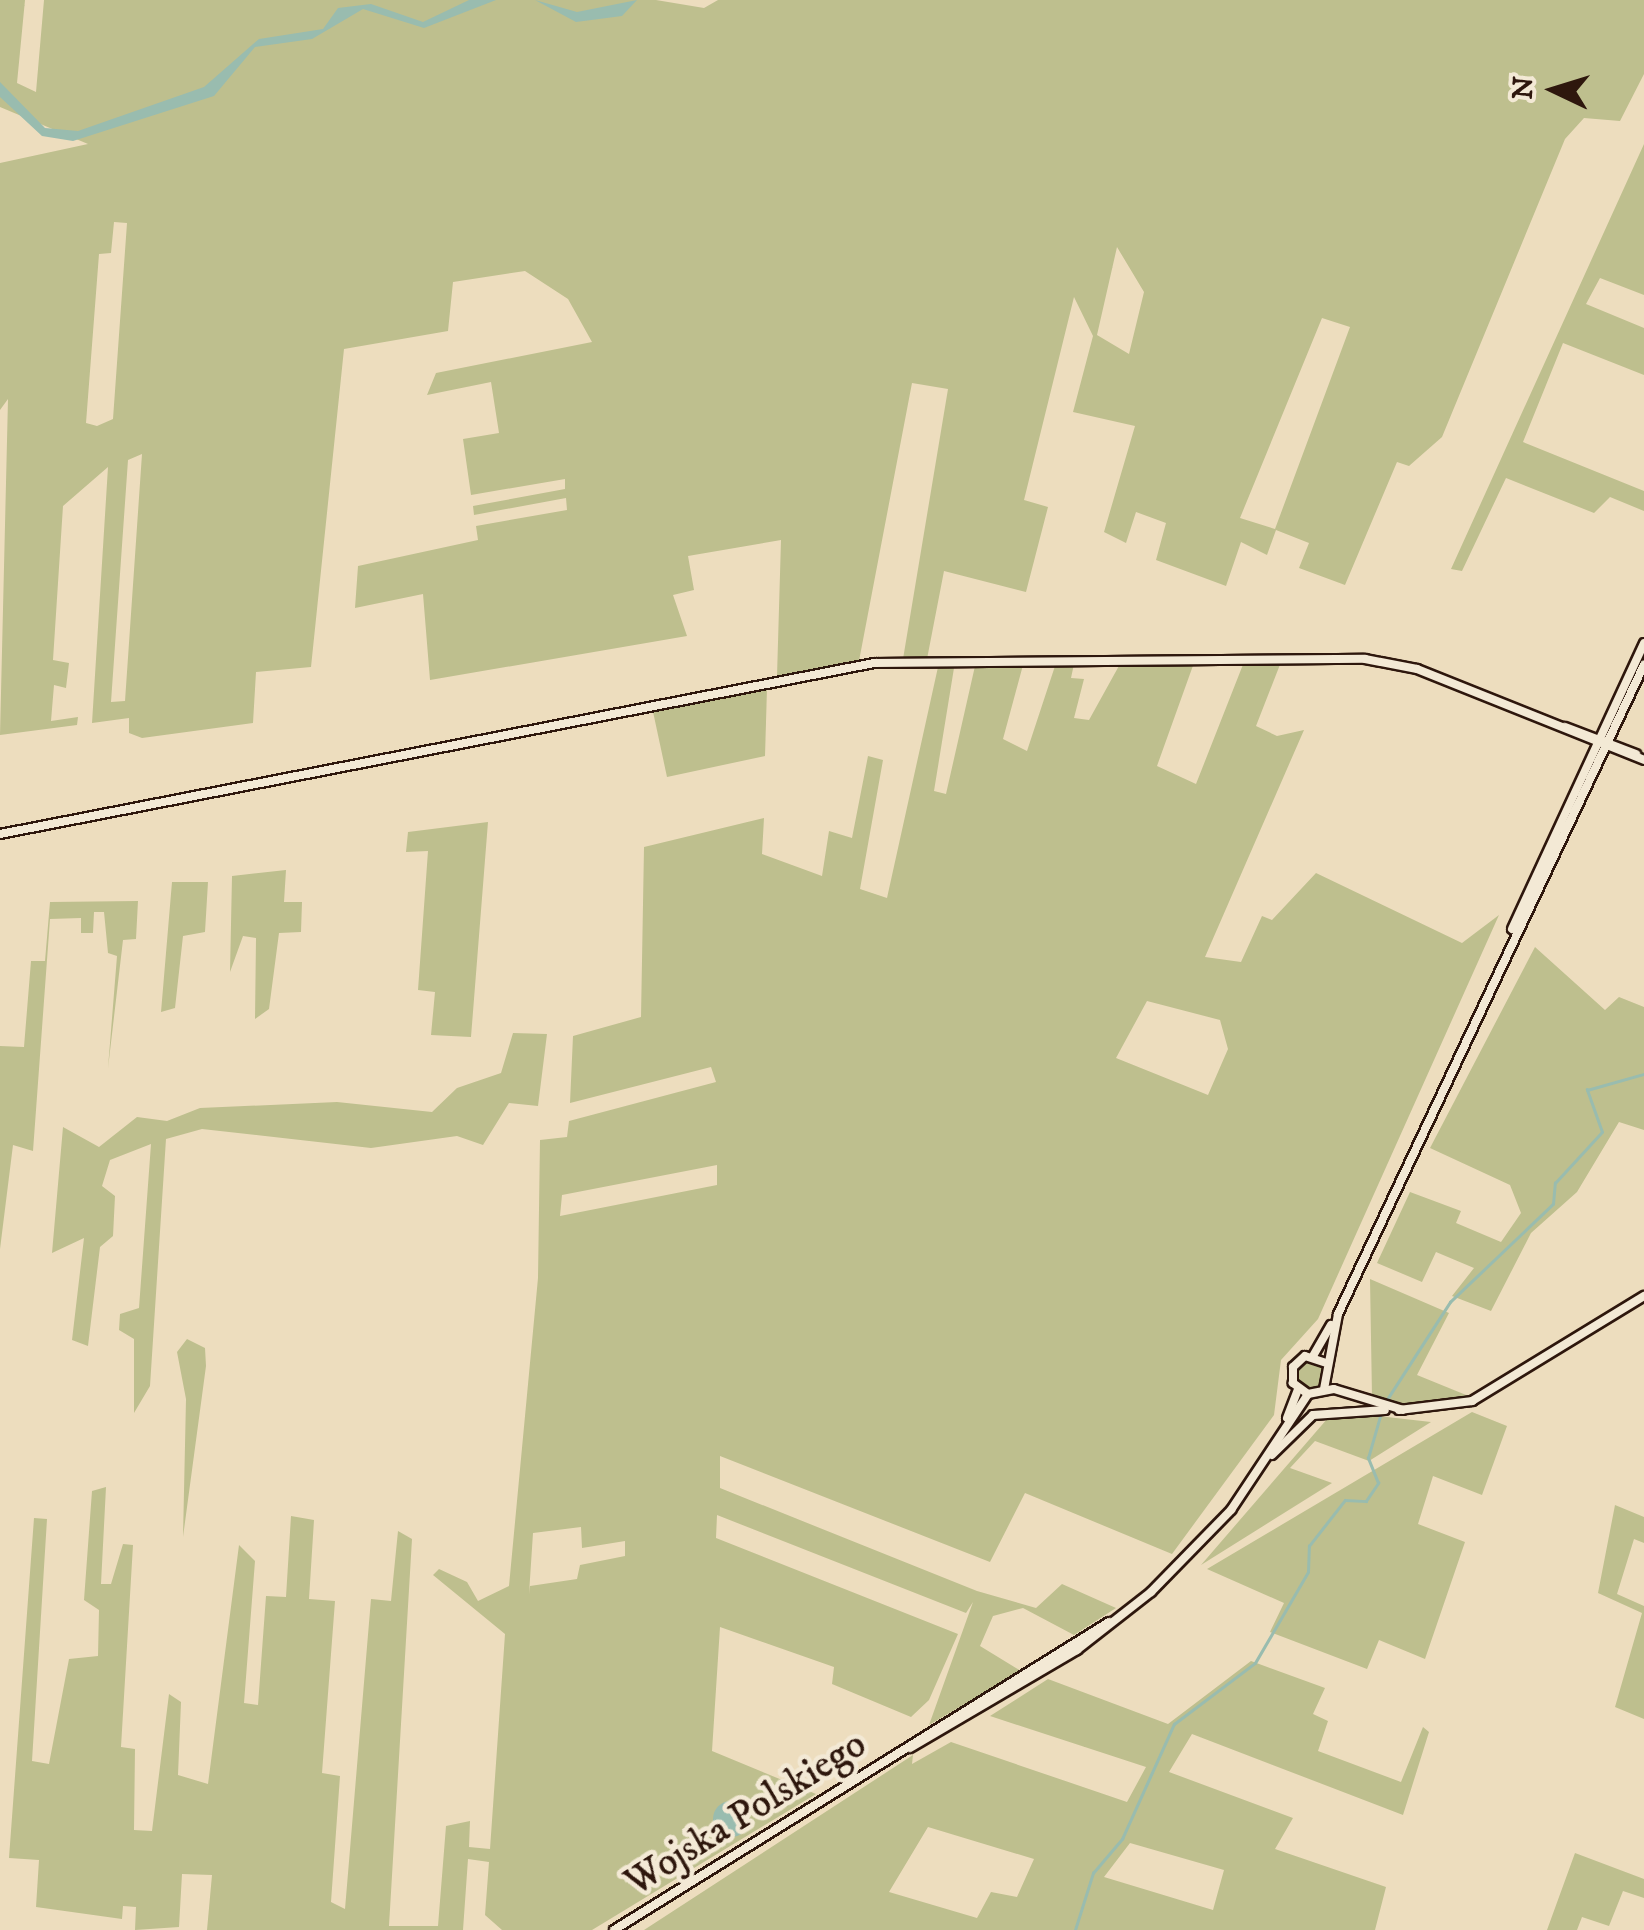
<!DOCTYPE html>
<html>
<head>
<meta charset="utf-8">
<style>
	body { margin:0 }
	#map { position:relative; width:1644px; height:1930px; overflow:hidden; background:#edddbe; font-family:"IM FELL DW Pica",serif }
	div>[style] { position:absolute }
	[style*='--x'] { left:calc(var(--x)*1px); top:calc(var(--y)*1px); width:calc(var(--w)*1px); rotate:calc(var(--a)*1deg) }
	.green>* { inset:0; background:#bebf8e }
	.round { border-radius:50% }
	.water>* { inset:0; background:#99bcaf }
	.stream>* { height:2.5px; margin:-1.25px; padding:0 1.25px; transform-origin:1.25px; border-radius:1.25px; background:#99bcaf }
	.roads { filter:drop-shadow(2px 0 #2e170d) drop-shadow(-2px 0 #2e170d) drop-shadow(0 2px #2e170d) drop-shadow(0 -2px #2e170d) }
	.secondary>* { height:8px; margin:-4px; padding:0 4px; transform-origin:4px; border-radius:4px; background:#f3e9d5 }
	span { translate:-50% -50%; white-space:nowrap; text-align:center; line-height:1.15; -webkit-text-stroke:9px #f3e9d5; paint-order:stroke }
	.street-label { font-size:40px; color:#2e170d }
	.north { position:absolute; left:1504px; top:40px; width:100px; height:100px; -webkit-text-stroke:8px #f3e9d5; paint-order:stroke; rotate:274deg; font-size:28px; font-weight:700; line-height:40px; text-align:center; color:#2e170d }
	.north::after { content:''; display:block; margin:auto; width:35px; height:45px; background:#2e170d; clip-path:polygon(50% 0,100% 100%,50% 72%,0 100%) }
</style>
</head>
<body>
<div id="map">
	<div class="green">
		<i style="clip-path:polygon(evenodd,0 0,25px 0,17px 83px,36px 92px,44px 0,656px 0,704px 8px,718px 0,1644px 0,1644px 74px,1620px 121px,1584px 118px,1565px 139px,1442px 437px,1409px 466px,1397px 462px,1345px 585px,1299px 568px,1309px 543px,1276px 530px,1267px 555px,1241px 542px,1226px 586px,1156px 560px,1166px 523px,1136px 512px,1126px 543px,1104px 532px,1135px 426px,1073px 412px,1093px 336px,1074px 297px,1024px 500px,1048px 507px,1026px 592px,944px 571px,927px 659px,903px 659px,948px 389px,912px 383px,859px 661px,777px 676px,781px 540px,688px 556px,694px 590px,673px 595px,687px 636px,430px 680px,423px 594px,355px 608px,358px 566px,478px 540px,476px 526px,567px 510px,566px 498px,474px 515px,473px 506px,565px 489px,565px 479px,471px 495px,463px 439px,499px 433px,491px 382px,427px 395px,436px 373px,592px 342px,568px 299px,525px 271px,453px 282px,448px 331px,344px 349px,311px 667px,256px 672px,253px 723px,142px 738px,129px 733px,129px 718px,92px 723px,108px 467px,63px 506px,53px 660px,69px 663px,66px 688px,54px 685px,51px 721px,78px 717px,77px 725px,0 735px,8px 399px,0 410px,0 163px,88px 144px,0 107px,0 0,114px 222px,127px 223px,113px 419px,97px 426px,86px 423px,99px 254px,111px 253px,114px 222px,0 0,1117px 247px,1144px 292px,1129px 354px,1097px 335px,1117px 247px,0 0,1322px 318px,1350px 327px,1275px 529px,1240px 518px,1322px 318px,0 0,142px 454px,125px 701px,111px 702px,128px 460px,142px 454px)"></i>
		<i style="clip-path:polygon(1644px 144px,1644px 295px,1600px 278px,1586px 304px,1644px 328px,1644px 375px,1563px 343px,1523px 442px,1644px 491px,1644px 511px,1610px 497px,1594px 513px,1506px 478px,1462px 571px,1451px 569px)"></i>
		<i style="clip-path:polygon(evenodd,1195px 660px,1157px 766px,1196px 784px,1244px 662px,1281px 662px,1256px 726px,1277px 736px,1304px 730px,1205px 957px,1241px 962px,1262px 916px,1272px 920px,1316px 873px,1462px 943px,1499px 915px,1318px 1319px,1281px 1360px,1274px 1415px,1172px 1554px,1025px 1493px,990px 1562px,720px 1456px,720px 1488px,977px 1591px,1036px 1608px,1062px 1584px,1116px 1608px,1074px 1635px,1023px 1608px,993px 1616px,980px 1646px,1021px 1671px,929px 1725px,973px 1602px,966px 1613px,717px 1515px,716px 1538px,958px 1634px,929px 1700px,911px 1717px,832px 1684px,834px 1667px,720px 1627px,712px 1751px,816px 1794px,592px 1930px,502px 1930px,485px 1915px,489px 1862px,468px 1859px,463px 1930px,207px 1930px,212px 1875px,182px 1874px,179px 1927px,135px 1930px,136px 1907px,123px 1906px,122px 1919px,36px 1907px,39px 1860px,9px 1858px,34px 1518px,47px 1519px,32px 1761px,49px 1764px,69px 1659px,98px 1656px,99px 1610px,84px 1600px,92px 1491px,106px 1487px,101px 1584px,111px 1584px,123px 1544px,133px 1545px,121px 1747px,135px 1749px,134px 1830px,152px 1831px,169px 1694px,181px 1702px,178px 1775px,208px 1784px,239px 1545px,255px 1561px,244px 1703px,258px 1705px,266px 1596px,286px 1597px,291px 1516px,314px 1520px,309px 1599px,335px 1601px,322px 1773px,340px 1776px,331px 1902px,345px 1909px,371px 1599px,391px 1601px,398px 1531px,412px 1539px,389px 1926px,438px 1926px,446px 1826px,470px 1821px,469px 1847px,490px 1849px,505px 1634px,433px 1575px,439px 1569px,467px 1582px,478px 1601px,509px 1586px,538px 1278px,540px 1140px,567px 1137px,569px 1121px,716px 1082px,711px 1067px,570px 1103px,573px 1036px,641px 1017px,644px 847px,764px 818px,762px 854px,822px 876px,829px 831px,852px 838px,868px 756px,883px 760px,860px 889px,887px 898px,938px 667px,954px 668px,934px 791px,946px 794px,975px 666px,1023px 665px,1003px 739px,1027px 751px,1055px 666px,1074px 664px,1071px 678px,1084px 679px,1074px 718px,1089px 720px,1120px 664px,1195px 660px,1147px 1001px,1220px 1020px,1228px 1049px,1208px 1095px,1116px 1058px,1147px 1001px,1195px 660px,717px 1165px,717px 1185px,560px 1216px,562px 1195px,717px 1165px,1195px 660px,581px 1527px,582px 1548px,625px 1541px,625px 1556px,580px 1565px,577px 1579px,530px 1586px,529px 1594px,533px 1533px,581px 1527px)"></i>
		<i style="clip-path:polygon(767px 688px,765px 756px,667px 777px,652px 707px)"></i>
		<i style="clip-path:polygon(488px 822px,471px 1037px,431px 1035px,435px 992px,418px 990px,428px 851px,406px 852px,408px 832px)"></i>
		<i style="clip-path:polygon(286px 870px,284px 902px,302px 902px,301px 932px,279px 933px,269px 1009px,255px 1019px,256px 938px,243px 936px,230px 972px,232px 876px)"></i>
		<i style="clip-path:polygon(172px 882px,208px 882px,205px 932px,183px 936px,175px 1008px,161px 1012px)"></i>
		<i style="clip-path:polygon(138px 901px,136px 939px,123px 940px,108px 1068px,117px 956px,108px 953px,104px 912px,94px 912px,93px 933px,81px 933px,81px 918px,50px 919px,33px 1151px,13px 1145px,0 1249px,0 1046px,24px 1047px,31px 961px,45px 961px,50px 902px)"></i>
		<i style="clip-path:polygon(1535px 947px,1605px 1010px,1619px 997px,1644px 1007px,1644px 1130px,1619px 1122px,1577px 1192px,1531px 1233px,1491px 1311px,1452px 1296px,1474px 1268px,1436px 1252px,1422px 1282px,1377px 1263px,1410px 1192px,1461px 1211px,1456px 1223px,1501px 1242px,1521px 1213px,1510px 1185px,1430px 1148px)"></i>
		<i style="clip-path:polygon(513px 1033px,547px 1034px,538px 1106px,509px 1103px,483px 1145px,457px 1136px,371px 1148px,202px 1129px,166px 1139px,150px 1386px,134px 1413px,134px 1339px,119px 1330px,120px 1314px,139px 1308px,151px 1144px,110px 1160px,102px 1186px,115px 1196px,113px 1236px,100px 1247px,88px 1346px,72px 1340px,84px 1238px,52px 1253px,63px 1127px,99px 1147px,137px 1117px,167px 1121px,200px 1108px,337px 1102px,432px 1112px,457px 1088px,501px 1073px)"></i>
		<i style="clip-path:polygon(1370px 1279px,1449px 1313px,1417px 1375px,1471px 1397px,1404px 1407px,1372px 1397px)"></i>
		<i style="clip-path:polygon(187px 1339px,205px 1348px,206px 1366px,183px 1537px,186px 1399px,177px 1352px)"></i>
		<i class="round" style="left:1295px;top:1360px;width:30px;height:30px"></i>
		<i style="clip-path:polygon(1334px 1411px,1431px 1422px,1369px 1461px,1315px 1441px,1290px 1468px,1332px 1483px,1201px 1565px)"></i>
		<i style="clip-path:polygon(1472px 1412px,1507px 1426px,1482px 1495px,1433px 1476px,1418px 1524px,1465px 1542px,1425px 1659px,1379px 1640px,1367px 1669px,1270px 1632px,1284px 1603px,1207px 1569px)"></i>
		<i style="clip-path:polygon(1615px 1505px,1644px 1517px,1644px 1543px,1634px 1539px,1617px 1594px,1644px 1606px,1644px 1719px,1615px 1707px,1642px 1613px,1598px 1593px)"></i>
		<i style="clip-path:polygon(evenodd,1251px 1661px,1325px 1688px,1313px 1714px,1328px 1721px,1318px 1751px,1401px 1782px,1423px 1727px,1429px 1732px,1403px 1815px,1192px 1734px,1169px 1772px,1293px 1818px,1275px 1849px,1386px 1887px,1375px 1930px,644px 1930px,913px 1755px,912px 1764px,951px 1742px,1127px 1802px,1146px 1767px,990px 1716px,1048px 1679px,1168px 1724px,1251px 1661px,928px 1827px,1034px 1859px,1017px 1897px,991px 1892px,977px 1918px,889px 1892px,928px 1827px,1251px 1661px,1130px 1843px,1224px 1870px,1213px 1910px,1104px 1877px,1130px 1843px)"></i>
		<i style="clip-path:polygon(1575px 1853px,1644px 1879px,1644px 1898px,1623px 1891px,1609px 1926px,1582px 1917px,1577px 1930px,1547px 1930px)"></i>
	</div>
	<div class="water">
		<i style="clip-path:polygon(469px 0,496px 0,424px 28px,363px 9px,312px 39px,255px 47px,214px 96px,73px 141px,42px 136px,0 97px,0 82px,45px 128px,78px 131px,204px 87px,259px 39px,323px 29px,338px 8px,371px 4px,423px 22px)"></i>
		<i style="clip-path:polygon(535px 0,577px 12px,637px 0,622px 16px,576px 22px)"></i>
		<i class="round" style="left:713px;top:1801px;width:36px;height:36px"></i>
	</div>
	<div class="stream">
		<i style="--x:1386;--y:1401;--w:118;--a:-57.1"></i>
		<i style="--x:1450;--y:1302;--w:142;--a:-43.6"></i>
		<i style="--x:1553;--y:1204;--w:21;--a:-85"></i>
		<i style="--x:1555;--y:1183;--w:69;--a:-47.3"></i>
		<i style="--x:1602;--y:1132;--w:45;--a:-109.7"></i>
		<i style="--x:1587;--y:1090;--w:59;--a:-15.7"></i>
		<i style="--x:1075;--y:1930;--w:60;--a:-72.5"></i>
		<i style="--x:1093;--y:1873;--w:45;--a:-49.5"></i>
		<i style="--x:1122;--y:1839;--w:126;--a:-65.7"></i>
		<i style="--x:1174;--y:1724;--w:101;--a:-37"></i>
		<i style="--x:1255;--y:1663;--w:105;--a:-59.8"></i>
		<i style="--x:1308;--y:1572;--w:26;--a:-88"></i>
		<i style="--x:1309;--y:1546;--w:58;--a:-52"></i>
		<i style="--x:1345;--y:1500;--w:21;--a:3"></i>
		<i style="--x:1366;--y:1501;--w:22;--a:-56"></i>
		<i style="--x:1378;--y:1483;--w:27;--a:-112"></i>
		<i style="--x:1368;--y:1458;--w:47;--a:-73.9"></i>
	</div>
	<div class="roads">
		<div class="secondary">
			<i style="--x:1565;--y:727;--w:76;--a:20.8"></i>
			<i style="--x:0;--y:834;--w:891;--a:-11.07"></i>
			<i style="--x:874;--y:663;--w:491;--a:-0.5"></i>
			<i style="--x:1365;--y:659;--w:53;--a:10.9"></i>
			<i style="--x:1417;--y:669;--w:245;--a:21.8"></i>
			<i style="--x:1512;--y:929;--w:315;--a:-65.2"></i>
			<i style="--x:1313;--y:1356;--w:36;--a:-60"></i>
			<i style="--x:1324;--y:1389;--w:76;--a:-79.4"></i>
			<i style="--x:1338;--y:1314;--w:718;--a:-64.76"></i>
			<i style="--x:1308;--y:1394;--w:19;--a:-144"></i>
			<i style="--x:1293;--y:1383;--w:16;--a:-90"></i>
			<i style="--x:1293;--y:1367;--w:16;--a:-43"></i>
			<i style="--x:1305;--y:1356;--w:20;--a:18"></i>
			<i style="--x:1399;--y:1410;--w:74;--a:-7"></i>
			<i style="--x:1472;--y:1401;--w:202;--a:-31.4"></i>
			<i style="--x:1287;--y:1418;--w:30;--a:-69"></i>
			<i style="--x:1272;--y:1455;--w:57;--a:-44.3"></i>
			<i style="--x:1313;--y:1415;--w:72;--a:-4"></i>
			<i style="--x:910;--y:1748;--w:194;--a:-30.4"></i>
			<i style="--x:1077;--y:1650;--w:94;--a:-38.1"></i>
			<i style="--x:1151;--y:1592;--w:115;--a:-45.7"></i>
			<i style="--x:1231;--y:1510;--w:139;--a:-56.4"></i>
			<i style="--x:1308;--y:1394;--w:26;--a:-11"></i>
			<i style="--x:1334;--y:1389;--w:72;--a:16.9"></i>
			<i style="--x:614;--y:1930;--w:583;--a:-31.89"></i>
		</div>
	</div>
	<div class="street-label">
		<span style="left:746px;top:1814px;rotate:-32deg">Wojska Polskiego</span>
	</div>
	<div class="north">N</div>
</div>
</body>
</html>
